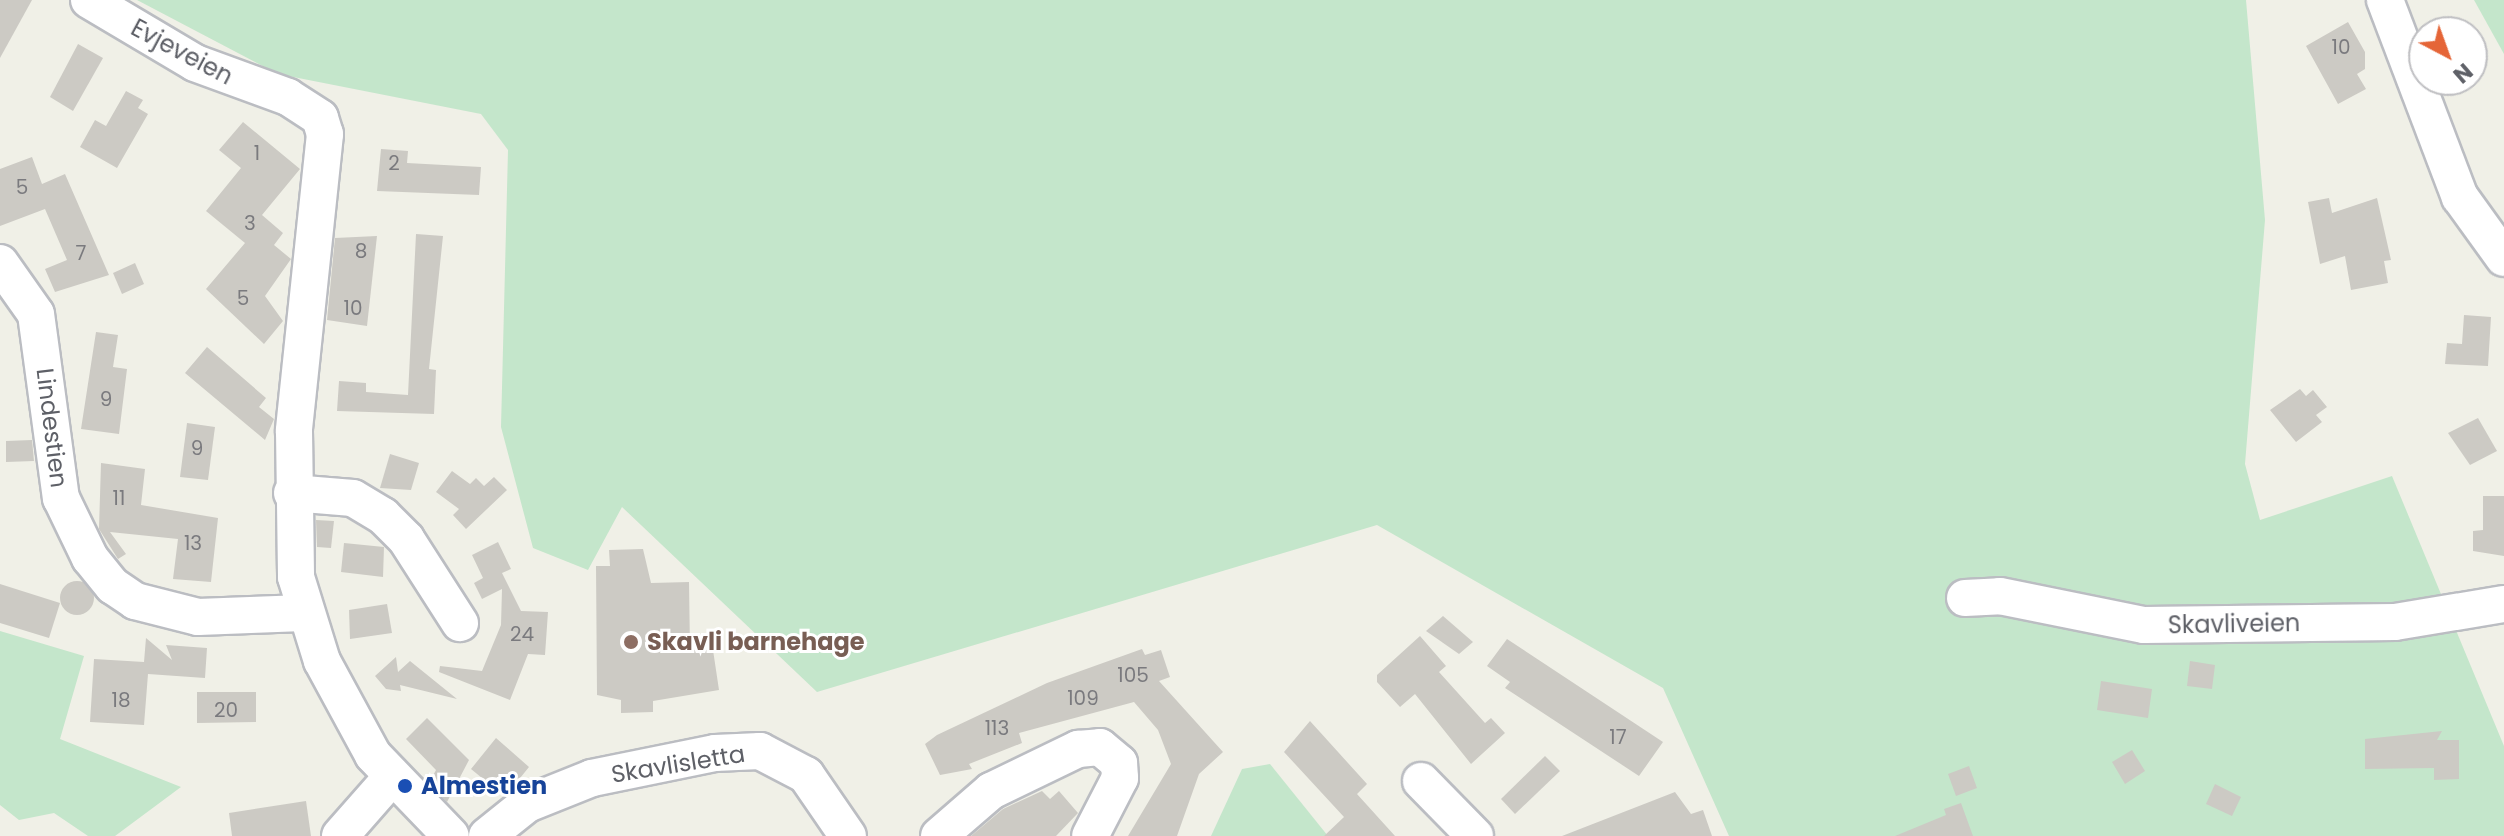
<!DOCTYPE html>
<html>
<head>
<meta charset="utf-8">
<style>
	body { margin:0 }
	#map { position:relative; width:2504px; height:836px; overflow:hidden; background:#f0f0e7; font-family:Poppins,sans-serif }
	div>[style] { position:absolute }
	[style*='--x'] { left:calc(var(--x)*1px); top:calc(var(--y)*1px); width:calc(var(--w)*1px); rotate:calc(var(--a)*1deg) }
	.green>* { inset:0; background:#c4e6cb }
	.building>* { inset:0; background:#cccac4 }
	.round { border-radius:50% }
	.roads { filter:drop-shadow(2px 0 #bbbdc2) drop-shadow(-2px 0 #bbbdc2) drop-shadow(0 2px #bbbdc2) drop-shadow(0 -2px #bbbdc2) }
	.minor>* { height:36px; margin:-18px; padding:0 18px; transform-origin:18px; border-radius:18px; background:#fff }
	.dots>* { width:22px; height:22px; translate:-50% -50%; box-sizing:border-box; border:4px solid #fff; border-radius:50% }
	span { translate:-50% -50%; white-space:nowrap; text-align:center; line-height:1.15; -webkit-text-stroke:6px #fff; paint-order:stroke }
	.number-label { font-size:20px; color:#7a7a7e }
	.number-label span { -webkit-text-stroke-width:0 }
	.street-label { font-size:24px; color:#5e6067 }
	.education-label { font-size:24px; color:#785e54; font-weight:700 }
	.left { translate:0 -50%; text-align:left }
	.transit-label { font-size:24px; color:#164399; font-weight:700 }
	.north { position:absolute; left:2408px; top:16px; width:80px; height:80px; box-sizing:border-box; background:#fff; border:2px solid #bfbfc2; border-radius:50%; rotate:139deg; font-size:22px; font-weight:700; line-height:32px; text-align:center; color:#5e6067 }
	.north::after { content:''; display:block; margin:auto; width:28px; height:36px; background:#e56537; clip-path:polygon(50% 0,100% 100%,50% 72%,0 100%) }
</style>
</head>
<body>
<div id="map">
	<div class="green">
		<i style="clip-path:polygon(137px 0,2246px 0,2265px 220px,2245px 464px,2260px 520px,2392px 476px,2504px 746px,2504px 836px,1729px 836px,1663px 688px,1377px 525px,817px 692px,622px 507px,588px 570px,533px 548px,501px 427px,508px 150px,481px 114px,278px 74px)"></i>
		<i style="clip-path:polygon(2474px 0,2504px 0,2504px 54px)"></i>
		<i style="clip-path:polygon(0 631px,84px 656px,60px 739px,181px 787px,115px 836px,88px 836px,54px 813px,19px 820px,0 805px)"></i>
		<i style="clip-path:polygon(1270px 764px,1328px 836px,1211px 836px,1242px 769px)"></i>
	</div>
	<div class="building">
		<i style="clip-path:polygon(0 0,32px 0,0 58px)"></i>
		<i style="clip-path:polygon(2348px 22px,2365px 52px,2365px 69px,2357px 74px,2366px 89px,2338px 104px,2306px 46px)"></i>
		<i style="clip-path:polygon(78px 44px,103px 58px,73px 111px,50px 97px)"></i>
		<i style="clip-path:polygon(126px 91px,143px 100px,138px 108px,148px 114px,117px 168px,80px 147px,95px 120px,106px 126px)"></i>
		<i style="clip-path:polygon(243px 122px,300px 169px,262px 215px,283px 233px,274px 245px,291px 259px,265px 296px,283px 321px,264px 344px,206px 289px,245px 243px,206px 211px,241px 168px,219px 150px)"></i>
		<i style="clip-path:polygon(381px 149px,408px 151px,407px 163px,481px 167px,479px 195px,377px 191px)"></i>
		<i style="clip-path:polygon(32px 157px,42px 184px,65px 174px,109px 275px,55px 292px,45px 269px,67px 260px,45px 209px,0 226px,0 169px)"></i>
		<i style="clip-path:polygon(2329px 198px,2332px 213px,2377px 198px,2391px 260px,2384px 261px,2388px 283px,2351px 290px,2345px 256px,2320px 264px,2308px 202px)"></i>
		<i style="clip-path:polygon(416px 234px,443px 236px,429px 369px,436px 370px,434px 414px,337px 411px,339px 381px,366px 383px,366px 392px,408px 395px)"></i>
		<i style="clip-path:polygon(377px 236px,367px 326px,327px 320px,335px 238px)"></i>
		<i style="clip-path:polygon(135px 263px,144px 284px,122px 294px,113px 273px)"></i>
		<i style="clip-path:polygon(2464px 315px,2491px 317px,2488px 366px,2445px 364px,2447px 343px,2462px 344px)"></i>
		<i style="clip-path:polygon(96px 332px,118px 335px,113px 367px,127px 369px,119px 434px,81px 429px)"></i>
		<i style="clip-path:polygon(207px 347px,266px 398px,259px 407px,274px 419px,265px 440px,185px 373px)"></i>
		<i style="clip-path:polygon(2300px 389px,2306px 396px,2313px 390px,2327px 407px,2316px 415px,2322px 422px,2296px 442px,2270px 410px)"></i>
		<i style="clip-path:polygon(2478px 418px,2497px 451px,2470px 465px,2448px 433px)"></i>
		<i style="clip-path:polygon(187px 423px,215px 427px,208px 480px,180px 477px)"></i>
		<i style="clip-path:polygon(32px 440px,34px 461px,6px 462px,6px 441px)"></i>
		<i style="clip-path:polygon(390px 454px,419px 463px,411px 490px,380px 488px)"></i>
		<i style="clip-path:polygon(101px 463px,145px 469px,141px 505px,218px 518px,211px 582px,173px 579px,178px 539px,110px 532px,126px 554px,118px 559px,99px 529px)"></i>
		<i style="clip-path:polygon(452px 471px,470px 484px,476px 478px,484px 486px,494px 477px,507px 490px,466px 529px,453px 515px,459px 509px,436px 492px)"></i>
		<i style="clip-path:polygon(2483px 496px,2504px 496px,2504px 556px,2473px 551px,2473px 531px,2483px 530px)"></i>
		<i style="clip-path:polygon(316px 520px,334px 521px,331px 548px,317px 547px)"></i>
		<i style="clip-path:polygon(498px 542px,511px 569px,502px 573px,521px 611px,548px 612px,545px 655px,528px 654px,510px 700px,439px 672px,440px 666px,482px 671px,501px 625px,502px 589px,482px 599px,474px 583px,483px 578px,472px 555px)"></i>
		<i style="clip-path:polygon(344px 543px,384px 547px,383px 577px,341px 572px)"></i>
		<i style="clip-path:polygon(643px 549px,651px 583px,689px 582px,690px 650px,713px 650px,719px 690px,653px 701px,653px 712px,621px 713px,621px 700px,597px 695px,596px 566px,610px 566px,609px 550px)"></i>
		<i class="round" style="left:60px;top:581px;width:34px;height:34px"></i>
		<i style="clip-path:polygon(0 584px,60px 603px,49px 638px,0 623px)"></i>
		<i style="clip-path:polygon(387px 604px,392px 633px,350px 639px,349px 610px)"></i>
		<i style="clip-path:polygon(1443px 616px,1473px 642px,1459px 654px,1426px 631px)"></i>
		<i style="clip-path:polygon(1420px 636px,1446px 666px,1439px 672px,1485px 723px,1491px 718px,1505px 733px,1471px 764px,1415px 694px,1400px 707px,1377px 682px,1377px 675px)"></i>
		<i style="clip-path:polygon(146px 638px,172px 660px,166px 645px,207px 648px,205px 678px,148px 674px,144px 725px,90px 722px,94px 659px,144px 662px)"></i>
		<i style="clip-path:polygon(1507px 639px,1663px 742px,1639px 776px,1505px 688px,1510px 682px,1487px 666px)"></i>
		<i style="clip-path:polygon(1142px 649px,1145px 655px,1161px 650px,1170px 677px,1159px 681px,1223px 752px,1199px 774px,1177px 836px,1128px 836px,1171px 764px,1158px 730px,1134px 702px,1019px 733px,1022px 743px,969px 764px,972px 769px,940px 775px,925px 744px,937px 735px,1047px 683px)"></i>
		<i style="clip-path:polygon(396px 657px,398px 672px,410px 661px,457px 699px,400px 685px,401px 691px,386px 689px,375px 676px)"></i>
		<i style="clip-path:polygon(2190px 661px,2215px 665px,2212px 689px,2187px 686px)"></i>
		<i style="clip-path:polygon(2101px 681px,2152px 689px,2148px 718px,2097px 710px)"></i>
		<i style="clip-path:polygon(197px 692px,256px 692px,256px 722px,197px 723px)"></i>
		<i style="clip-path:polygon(427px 718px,469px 760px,447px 802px,429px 783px,436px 770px,406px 739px)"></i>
		<i style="clip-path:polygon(1310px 721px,1367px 784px,1357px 794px,1395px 836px,1324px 836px,1344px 817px,1284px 752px)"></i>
		<i style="clip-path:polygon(2442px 731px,2437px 740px,2459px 740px,2459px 779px,2434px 780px,2434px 768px,2365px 769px,2365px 739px)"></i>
		<i style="clip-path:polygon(496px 738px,529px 767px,512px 788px,500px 778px,493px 787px,471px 769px)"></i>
		<i style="clip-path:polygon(2132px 750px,2145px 771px,2125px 784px,2112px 762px)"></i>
		<i style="clip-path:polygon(1545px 756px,1560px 771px,1515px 814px,1501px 799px)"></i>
		<i style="clip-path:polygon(1969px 766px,1977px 788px,1956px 796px,1948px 774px)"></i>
		<i style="clip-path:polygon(2215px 784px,2241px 797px,2232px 816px,2206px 804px)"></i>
		<i style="clip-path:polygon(1042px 791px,1050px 799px,1059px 791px,1078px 813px,1056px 836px,971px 836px,1003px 809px)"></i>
		<i style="clip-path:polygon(1675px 792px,1691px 814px,1703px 810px,1712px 836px,1562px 836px)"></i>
		<i style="clip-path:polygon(306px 801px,311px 836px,232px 836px,229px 813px)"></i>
		<i style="clip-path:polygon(1961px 803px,1973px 836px,1895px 836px,1946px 815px,1944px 809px)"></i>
	</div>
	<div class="roads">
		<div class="minor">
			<i style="--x:89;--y:0;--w:123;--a:30.7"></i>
			<i style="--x:195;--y:63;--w:99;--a:20.1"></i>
			<i style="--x:288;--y:97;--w:38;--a:33"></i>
			<i style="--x:320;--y:118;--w:17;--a:73"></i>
			<i style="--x:325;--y:134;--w:299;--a:96"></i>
			<i style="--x:294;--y:431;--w:146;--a:89.2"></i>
			<i style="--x:296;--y:577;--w:88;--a:72.8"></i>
			<i style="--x:322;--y:661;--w:107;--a:61.5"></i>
			<i style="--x:373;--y:755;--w:112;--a:46.1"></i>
			<i style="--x:2385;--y:0;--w:211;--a:69.2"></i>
			<i style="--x:2460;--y:197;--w:75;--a:54.2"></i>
			<i style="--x:0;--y:263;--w:62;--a:54.8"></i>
			<i style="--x:36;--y:314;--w:186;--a:82.3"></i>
			<i style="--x:61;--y:498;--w:67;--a:64.2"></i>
			<i style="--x:90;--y:558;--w:36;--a:51"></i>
			<i style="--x:113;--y:586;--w:27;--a:34"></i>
			<i style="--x:135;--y:601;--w:65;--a:14.3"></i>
			<i style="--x:198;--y:617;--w:105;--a:-2.2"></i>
			<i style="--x:292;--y:493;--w:61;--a:4.7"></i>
			<i style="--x:353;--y:498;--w:35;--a:31"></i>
			<i style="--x:383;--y:516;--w:33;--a:45"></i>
			<i style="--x:406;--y:539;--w:100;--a:57.3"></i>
			<i style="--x:1965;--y:598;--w:35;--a:-3"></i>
			<i style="--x:2000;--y:596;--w:147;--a:11.4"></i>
			<i style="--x:2144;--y:625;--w:251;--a:-0.7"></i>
			<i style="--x:2395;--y:622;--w:110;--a:-9.4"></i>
			<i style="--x:1421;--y:781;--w:77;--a:45.5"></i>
			<i style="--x:340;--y:836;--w:76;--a:-48.7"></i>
			<i style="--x:487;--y:836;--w:51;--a:-38.7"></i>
			<i style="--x:527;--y:804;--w:70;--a:-21.8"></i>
			<i style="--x:592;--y:778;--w:126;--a:-11.5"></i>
			<i style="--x:715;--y:753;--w:45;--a:-2.5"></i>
			<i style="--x:760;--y:751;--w:52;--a:27.6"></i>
			<i style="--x:806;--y:775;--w:74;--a:55.5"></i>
			<i style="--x:939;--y:836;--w:69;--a:-40.9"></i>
			<i style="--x:991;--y:791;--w:97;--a:-25.8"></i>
			<i style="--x:1078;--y:749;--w:22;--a:-5"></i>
			<i style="--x:1100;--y:747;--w:25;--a:40"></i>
			<i style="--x:1119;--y:763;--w:15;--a:86"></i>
			<i style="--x:1120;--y:778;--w:65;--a:117.3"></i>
		</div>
	</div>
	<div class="dots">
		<i style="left:631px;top:642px;background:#8d6e63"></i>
		<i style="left:405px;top:786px;background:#1a4fb4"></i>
	</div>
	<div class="number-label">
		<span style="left:2341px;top:47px">10</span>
		<span style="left:257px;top:153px">1</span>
		<span style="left:394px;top:163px">2</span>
		<span style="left:22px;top:187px">5</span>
		<span style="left:250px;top:223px">3</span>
		<span style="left:361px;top:251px">8</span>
		<span style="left:81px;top:253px">7</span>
		<span style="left:243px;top:298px">5</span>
		<span style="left:353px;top:308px">10</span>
		<span style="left:106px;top:399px">9</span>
		<span style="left:197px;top:448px">9</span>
		<span style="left:119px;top:498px">11</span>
		<span style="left:193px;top:543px">13</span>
		<span style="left:522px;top:634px">24</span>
		<span style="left:1133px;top:675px">105</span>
		<span style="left:1083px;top:698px">109</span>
		<span style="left:121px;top:700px">18</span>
		<span style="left:226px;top:710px">20</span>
		<span style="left:997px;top:728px">113</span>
		<span style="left:1618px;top:737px">17</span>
	</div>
	<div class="street-label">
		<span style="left:182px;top:52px;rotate:28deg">Evjeveien</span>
		<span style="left:52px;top:428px;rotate:83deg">Lindestien</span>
		<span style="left:2234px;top:624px;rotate:-1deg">Skavliveien</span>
		<span style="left:678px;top:764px;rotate:-9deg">Skavlisletta</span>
	</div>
	<div class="education-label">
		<span class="left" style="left:647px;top:642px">Skavli barnehage</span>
	</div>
	<div class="transit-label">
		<span class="left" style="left:421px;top:786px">Almestien</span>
	</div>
	<div class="north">N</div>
</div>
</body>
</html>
